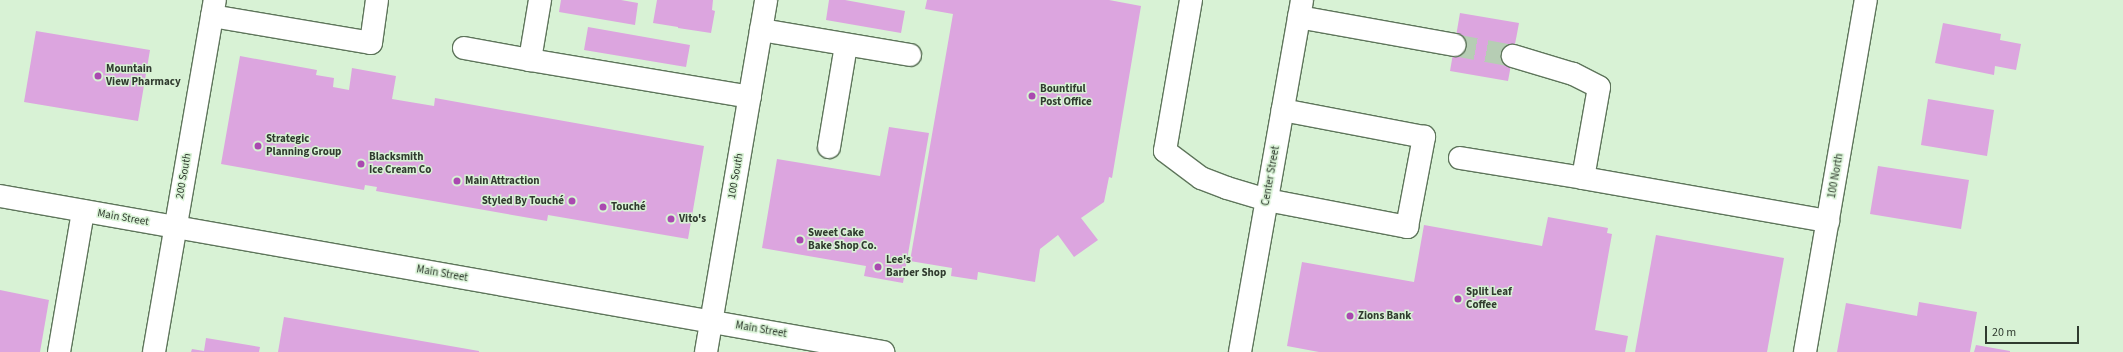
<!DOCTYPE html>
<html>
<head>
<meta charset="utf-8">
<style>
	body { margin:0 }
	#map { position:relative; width:2123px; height:352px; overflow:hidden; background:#d8f2d5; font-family:"Source Sans 3",sans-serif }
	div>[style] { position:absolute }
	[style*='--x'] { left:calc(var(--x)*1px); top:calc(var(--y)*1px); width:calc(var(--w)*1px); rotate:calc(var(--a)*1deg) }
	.building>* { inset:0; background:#dca5df }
	.minor-tunnel>* { height:22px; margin-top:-11px; transform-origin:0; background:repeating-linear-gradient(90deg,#b6cdb4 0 22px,transparent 0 33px) }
	.roads { filter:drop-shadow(1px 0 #5e755b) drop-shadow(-1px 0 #5e755b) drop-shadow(0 1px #5e755b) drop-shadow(0 -1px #5e755b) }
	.minor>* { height:22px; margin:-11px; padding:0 11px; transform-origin:11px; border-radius:11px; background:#fff }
	.dots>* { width:11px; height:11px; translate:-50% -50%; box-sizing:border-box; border:2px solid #d8f2d5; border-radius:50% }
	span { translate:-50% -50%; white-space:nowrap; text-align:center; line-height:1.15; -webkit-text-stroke:3px #d8f2d5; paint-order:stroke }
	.poi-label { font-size:11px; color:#303b2f; font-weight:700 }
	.left { translate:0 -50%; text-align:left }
	.right { translate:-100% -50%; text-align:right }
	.street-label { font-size:11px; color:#303b2f }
	.scale { position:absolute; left:1985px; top:326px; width:94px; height:18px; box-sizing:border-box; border:2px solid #303b2f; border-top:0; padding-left:5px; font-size:12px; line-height:14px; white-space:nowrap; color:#303b2f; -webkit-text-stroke:3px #d8f2d5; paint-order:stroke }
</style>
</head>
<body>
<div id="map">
	<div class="building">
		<i style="clip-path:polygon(561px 0,621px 0,638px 3px,635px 25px,559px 12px)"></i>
		<i style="clip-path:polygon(657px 0,713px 0,712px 10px,715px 11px,711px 33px,678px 28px,678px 27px,653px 23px)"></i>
		<i style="clip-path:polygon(829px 0,845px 0,905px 11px,901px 33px,826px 20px)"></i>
		<i style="clip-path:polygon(927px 0,1109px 0,1141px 6px,1112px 178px,1109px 177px,1104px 202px,1081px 218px,1098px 240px,1074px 257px,1058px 235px,1040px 249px,1035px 282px,978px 272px,977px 280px,951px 276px,952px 268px,910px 261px,953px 14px,925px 9px)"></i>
		<i style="clip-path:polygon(1460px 13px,1519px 23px,1508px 81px,1450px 71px)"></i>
		<i style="clip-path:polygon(1943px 23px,2001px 34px,2000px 40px,2021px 44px,2016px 70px,1995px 66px,1994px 75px,1935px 63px)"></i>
		<i style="clip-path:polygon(588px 27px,690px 45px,686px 67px,584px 50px)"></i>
		<i style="clip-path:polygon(36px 31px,150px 50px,138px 121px,24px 102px)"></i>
		<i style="clip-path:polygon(240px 56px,317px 70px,316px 75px,334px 78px,333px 87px,349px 90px,352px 68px,396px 76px,392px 99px,434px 106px,435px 98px,704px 146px,688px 239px,548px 215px,547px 221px,376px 191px,377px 187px,365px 185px,364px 190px,221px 164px)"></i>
		<i style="clip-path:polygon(1928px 99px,1994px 110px,1987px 156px,1921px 145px)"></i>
		<i style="clip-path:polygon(889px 127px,929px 133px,903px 283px,864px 276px,866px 266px,762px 248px,777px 159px,880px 176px)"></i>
		<i style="clip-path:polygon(1878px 166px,1969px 180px,1961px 229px,1870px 214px)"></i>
		<i style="clip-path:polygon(1548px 217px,1608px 228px,1607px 233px,1612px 234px,1595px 330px,1628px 336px,1625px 352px,1319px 352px,1287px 346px,1302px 262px,1414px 282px,1424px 225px,1542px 246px)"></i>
		<i style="clip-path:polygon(1656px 235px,1784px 258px,1767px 352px,1635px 352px)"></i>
		<i style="clip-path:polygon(0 290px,49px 300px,40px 352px,0 352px)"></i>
		<i style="clip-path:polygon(1919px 302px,1977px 312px,1970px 352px,1837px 352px,1846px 303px,1917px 316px)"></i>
		<i style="clip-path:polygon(284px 317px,479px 351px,479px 352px,278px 352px)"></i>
		<i style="clip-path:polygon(206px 338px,260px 347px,259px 352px,191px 352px,192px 349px,204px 351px)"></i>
		<i style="clip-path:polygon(1976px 345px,2010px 351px,2010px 352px,1974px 352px)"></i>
	</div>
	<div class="minor-tunnel">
		<i style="--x:1454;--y:45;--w:60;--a:10.6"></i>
	</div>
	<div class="roads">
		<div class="minor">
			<i style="--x:540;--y:0;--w:61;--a:99.5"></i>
			<i style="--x:530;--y:60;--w:223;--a:9.5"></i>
			<i style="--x:1191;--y:0;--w:153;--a:99.8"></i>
			<i style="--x:1165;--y:151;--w:45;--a:36.9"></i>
			<i style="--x:1201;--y:178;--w:28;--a:21"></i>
			<i style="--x:1227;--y:188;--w:42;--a:16.7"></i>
			<i style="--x:1267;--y:200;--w:143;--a:10.9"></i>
			<i style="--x:1407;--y:227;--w:92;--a:-79.3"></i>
			<i style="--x:1424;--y:137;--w:144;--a:-169.2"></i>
			<i style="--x:212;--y:16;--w:161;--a:9.6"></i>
			<i style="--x:371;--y:43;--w:43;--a:-82.1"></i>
			<i style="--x:1299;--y:17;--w:158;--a:10.2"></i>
			<i style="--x:761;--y:30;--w:151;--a:9.5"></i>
			<i style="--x:464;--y:48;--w:67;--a:10.3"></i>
			<i style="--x:829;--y:147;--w:103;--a:-80.5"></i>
			<i style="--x:1460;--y:158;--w:125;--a:9.2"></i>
			<i style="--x:1583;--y:178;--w:92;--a:-80"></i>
			<i style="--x:1599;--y:87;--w:29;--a:-153"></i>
			<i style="--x:1573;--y:74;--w:63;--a:-163.3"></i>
			<i style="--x:1583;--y:178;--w:249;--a:10"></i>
			<i style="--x:0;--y:196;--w:897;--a:10.02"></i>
			<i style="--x:59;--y:352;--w:143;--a:-80.3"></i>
			<i style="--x:154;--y:352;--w:357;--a:-80.2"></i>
			<i style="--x:706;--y:352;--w:357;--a:-80.3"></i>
			<i style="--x:1240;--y:352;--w:357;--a:-80"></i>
			<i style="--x:1805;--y:352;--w:357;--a:-80.2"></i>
		</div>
	</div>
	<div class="dots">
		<i style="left:98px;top:76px;background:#aa49b0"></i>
		<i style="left:1032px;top:96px;background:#aa49b0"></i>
		<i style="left:258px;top:146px;background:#aa49b0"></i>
		<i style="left:361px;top:164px;background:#aa49b0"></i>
		<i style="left:457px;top:181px;background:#aa49b0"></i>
		<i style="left:572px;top:201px;background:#aa49b0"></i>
		<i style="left:603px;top:207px;background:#aa49b0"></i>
		<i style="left:671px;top:219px;background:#aa49b0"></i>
		<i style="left:800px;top:240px;background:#aa49b0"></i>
		<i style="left:878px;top:267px;background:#aa49b0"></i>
		<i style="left:1458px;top:299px;background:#aa49b0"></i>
		<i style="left:1350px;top:316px;background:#aa49b0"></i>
	</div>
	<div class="poi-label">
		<span class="left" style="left:106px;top:76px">Mountain<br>View Pharmacy</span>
		<span class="left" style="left:1040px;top:96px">Bountiful<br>Post Office</span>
		<span class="left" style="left:266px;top:146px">Strategic<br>Planning Group</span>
		<span class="left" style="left:369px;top:164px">Blacksmith<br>Ice Cream Co</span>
		<span class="left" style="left:465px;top:181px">Main Attraction</span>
		<span class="right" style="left:564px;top:201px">Styled By Touché</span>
		<span class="left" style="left:611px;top:207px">Touché</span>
		<span class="left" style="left:679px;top:219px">Vito's</span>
		<span class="left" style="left:808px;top:240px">Sweet Cake<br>Bake Shop Co.</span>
		<span class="left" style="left:886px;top:267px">Lee's<br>Barber Shop</span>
		<span class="left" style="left:1466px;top:299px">Split Leaf<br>Coffee</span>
		<span class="left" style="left:1358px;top:316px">Zions Bank</span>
	</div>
	<div class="street-label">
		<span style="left:184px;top:176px;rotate:-80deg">200 South</span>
		<span style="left:736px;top:176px;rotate:-80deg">100 South</span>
		<span style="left:1271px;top:176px;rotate:-80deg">Center Street</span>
		<span style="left:1836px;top:176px;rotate:-80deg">100 North</span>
		<span style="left:123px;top:218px;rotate:10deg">Main Street</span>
		<span style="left:442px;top:274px;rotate:10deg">Main Street</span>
		<span style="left:761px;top:330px;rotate:10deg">Main Street</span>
	</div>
	<div class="scale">20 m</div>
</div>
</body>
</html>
